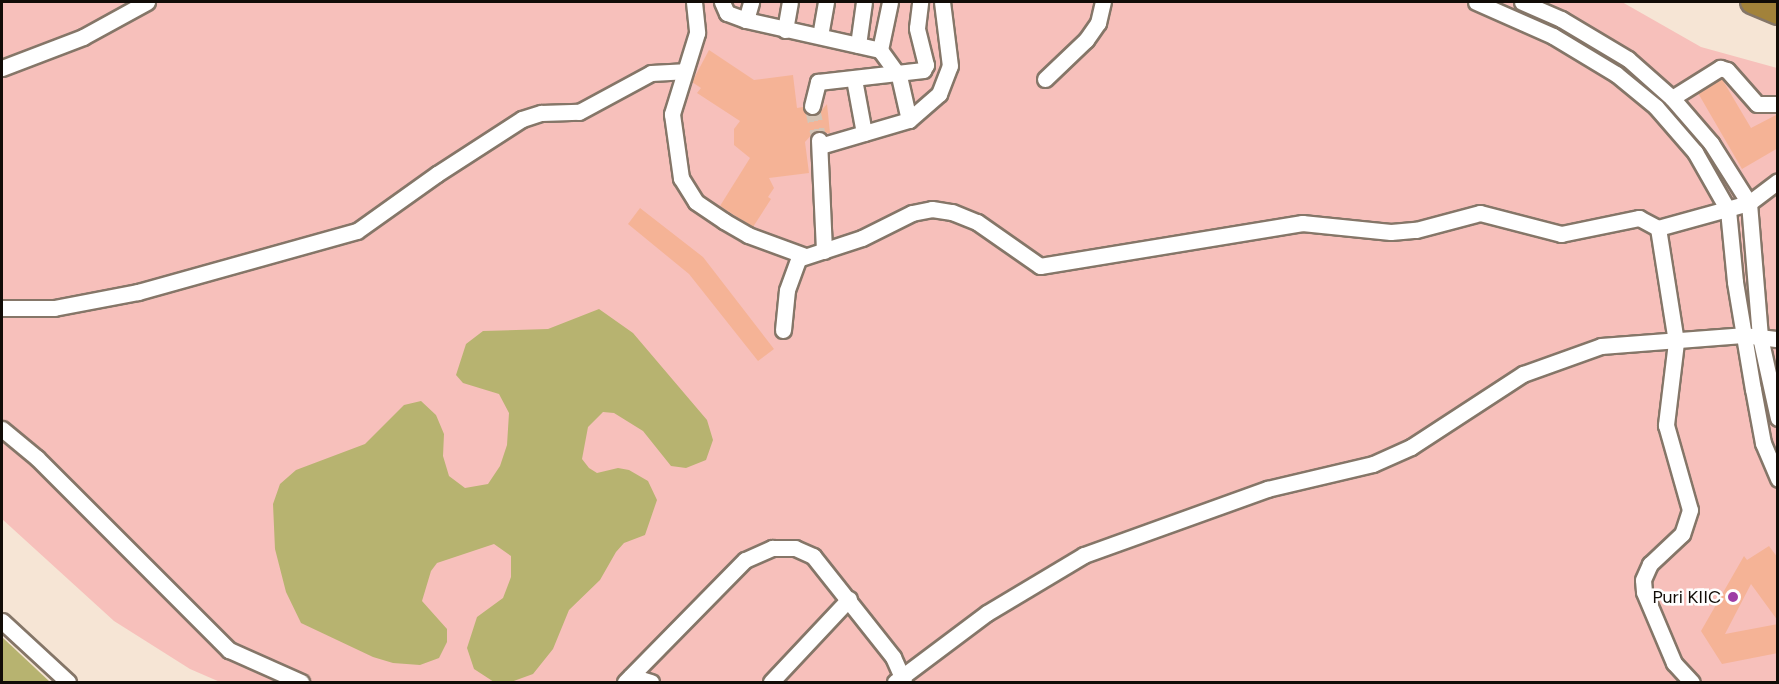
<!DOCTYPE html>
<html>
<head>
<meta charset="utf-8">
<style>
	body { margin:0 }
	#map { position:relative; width:1779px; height:684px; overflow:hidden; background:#f6e5d5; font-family:Figtree,sans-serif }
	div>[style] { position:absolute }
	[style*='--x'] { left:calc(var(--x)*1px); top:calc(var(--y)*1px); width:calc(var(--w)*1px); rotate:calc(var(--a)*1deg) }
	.green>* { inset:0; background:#f7c0bb }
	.water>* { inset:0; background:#b7b370 }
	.building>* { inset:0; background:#f5b396 }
	.minor-tunnel>* { height:15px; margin-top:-7.5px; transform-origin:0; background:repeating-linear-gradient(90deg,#d4c4b6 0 15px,transparent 0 23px) }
	.roads { filter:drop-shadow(2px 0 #857668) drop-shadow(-2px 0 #857668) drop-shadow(0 2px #857668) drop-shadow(0 -2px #857668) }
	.minor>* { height:15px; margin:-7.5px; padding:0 7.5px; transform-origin:7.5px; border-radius:7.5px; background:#fff }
	.highway>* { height:22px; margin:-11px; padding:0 11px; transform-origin:11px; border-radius:11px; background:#a2823a }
	.dots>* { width:16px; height:16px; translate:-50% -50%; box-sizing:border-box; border:3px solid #fff; border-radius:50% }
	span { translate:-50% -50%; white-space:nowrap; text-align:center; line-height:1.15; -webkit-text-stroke:5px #fff; paint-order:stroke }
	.poi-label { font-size:18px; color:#110c07 }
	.right { translate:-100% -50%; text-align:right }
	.frame { position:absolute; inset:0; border:3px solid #110c07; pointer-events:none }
</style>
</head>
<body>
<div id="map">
	<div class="green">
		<i style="clip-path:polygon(2px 2px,1622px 2px,1701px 47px,1777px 68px,1777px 682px,220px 682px,190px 669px,114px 621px,2px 519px)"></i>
	</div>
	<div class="water">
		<i style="clip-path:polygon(599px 309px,633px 333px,707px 420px,713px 440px,706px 460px,686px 468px,671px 466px,643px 431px,614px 413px,603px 412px,588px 427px,582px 459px,589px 468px,597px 473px,618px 468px,629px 470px,648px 481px,657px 500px,645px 535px,624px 543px,616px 552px,600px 580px,569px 610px,553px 649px,533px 674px,511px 682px,494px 682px,474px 669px,467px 648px,477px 617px,503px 598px,511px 577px,511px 556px,494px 544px,437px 563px,431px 571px,422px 601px,447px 629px,447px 642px,439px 658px,420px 665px,393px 663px,373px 657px,301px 623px,286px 592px,275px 549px,273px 504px,280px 484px,296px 470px,365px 444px,404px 405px,421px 401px,436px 415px,444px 434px,443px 456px,449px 476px,465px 488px,488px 484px,500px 466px,507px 445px,509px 413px,499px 394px,463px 383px,456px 375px,466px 344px,483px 331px,548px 329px)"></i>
		<i style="clip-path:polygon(2px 637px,50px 682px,2px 682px)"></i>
	</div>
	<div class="building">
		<i style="clip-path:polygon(709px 50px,754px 80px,793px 75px,797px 108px,803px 107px,809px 115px,819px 113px,827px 104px,830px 133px,814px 132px,805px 142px,809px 173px,769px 178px,774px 188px,768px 197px,771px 199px,753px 227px,720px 206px,750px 158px,734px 145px,734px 129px,740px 121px,697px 93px,701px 88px,692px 82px)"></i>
		<i style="clip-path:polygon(1722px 79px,1751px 128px,1778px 114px,1778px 148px,1742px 169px,1698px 93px)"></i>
		<i style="clip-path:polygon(640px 208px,703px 257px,774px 349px,758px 361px,689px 274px,628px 224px)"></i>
		<i style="clip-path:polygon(1769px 546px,1778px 558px,1778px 621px,1751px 584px,1725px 634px,1778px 624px,1778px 653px,1722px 664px,1701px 631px,1744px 556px,1747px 560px)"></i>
	</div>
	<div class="minor-tunnel">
		<i style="--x:812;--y:106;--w:35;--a:78"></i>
	</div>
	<div class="roads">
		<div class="minor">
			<i style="--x:694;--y:2;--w:31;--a:84"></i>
			<i style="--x:697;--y:33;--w:85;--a:107.2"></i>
			<i style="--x:672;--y:114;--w:65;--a:82"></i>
			<i style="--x:681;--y:178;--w:28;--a:58"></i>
			<i style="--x:696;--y:202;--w:34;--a:34"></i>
			<i style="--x:724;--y:221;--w:28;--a:30"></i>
			<i style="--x:748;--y:235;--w:61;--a:20.2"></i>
			<i style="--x:722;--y:2;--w:12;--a:66"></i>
			<i style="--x:727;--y:13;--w:20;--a:20"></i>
			<i style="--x:746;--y:20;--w:137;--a:12.6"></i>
			<i style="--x:880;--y:50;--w:32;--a:54"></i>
			<i style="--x:899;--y:76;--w:45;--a:77.2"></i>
			<i style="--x:1476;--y:2;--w:84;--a:23.8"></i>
			<i style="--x:1553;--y:36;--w:74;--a:31.1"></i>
			<i style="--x:1616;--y:74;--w:52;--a:39.5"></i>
			<i style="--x:1656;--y:107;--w:60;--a:49.1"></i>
			<i style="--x:1695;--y:152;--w:67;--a:60.4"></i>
			<i style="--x:1728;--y:210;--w:72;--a:84.4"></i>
			<i style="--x:1735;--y:282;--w:109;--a:80.5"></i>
			<i style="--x:1753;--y:389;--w:55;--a:79.5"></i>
			<i style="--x:1763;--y:443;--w:39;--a:67"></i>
			<i style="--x:1522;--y:2;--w:43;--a:23.6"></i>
			<i style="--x:1561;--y:19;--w:78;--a:30.8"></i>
			<i style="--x:1628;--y:59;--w:59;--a:41.6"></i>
			<i style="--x:1672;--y:98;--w:60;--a:49.1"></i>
			<i style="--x:1711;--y:143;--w:71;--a:57.7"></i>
			<i style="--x:1749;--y:203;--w:134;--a:85.3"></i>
			<i style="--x:1760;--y:337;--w:83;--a:77.5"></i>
			<i style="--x:746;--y:20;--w:19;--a:-74"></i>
			<i style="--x:785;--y:30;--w:28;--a:-80"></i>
			<i style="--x:820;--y:36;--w:35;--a:-80"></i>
			<i style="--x:858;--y:45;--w:43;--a:-82.1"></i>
			<i style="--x:880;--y:50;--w:49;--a:-78.2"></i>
			<i style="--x:2;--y:68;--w:87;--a:-20.9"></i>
			<i style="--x:83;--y:37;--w:73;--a:-28.7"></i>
			<i style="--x:854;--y:79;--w:55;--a:79.5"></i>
			<i style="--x:1045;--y:79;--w:57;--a:-43.6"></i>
			<i style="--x:1086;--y:40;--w:21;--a:-55"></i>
			<i style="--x:1098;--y:23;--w:22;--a:-77"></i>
			<i style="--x:1672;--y:98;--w:57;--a:-32"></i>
			<i style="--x:1720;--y:68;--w:7;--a:16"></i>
			<i style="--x:1727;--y:70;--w:45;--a:48.6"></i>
			<i style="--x:1757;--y:104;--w:21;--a:0"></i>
			<i style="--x:812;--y:106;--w:25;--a:-76"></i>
			<i style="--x:818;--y:82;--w:106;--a:-6.5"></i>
			<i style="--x:923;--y:70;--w:6;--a:-59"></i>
			<i style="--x:926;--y:65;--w:38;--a:-104"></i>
			<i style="--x:917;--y:28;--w:26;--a:-83"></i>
			<i style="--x:819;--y:140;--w:111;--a:87.4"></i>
			<i style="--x:820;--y:146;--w:93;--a:-16.3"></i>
			<i style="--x:909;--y:120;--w:40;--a:-41"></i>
			<i style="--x:939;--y:94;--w:30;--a:-69"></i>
			<i style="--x:950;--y:66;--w:64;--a:-97.1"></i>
			<i style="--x:1658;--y:228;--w:94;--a:-15.4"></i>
			<i style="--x:1749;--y:203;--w:36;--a:-37"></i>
			<i style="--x:2;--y:308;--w:52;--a:0"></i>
			<i style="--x:54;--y:308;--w:86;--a:-10.8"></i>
			<i style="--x:138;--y:292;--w:227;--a:-15.6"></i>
			<i style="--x:357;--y:231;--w:98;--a:-35.5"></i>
			<i style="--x:437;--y:174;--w:101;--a:-32.9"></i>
			<i style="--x:522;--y:119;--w:20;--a:-18"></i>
			<i style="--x:541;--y:113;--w:38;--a:-2"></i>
			<i style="--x:579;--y:112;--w:82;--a:-28.4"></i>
			<i style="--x:651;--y:73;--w:33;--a:-3"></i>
			<i style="--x:783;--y:330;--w:40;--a:-84.3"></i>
			<i style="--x:787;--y:290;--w:33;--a:-70"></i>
			<i style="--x:798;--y:259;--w:67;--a:-18.2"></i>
			<i style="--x:862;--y:238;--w:56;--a:-26.6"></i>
			<i style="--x:912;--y:213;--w:20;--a:-11"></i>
			<i style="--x:932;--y:209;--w:20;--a:9"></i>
			<i style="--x:952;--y:212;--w:27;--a:22"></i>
			<i style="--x:977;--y:222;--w:77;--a:34.9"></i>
			<i style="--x:1040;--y:266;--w:266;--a:-9.3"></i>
			<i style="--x:1302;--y:223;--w:89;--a:5.8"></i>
			<i style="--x:1391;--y:232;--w:25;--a:-5"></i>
			<i style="--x:1416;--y:230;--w:66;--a:-14.9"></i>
			<i style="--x:1480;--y:213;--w:84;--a:14.5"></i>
			<i style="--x:1561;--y:234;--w:80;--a:-11.6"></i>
			<i style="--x:1639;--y:218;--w:21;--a:28"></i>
			<i style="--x:1658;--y:228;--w:115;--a:81"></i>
			<i style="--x:1676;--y:342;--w:84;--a:96.9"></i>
			<i style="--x:1666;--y:425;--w:88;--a:74.2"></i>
			<i style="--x:1690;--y:510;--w:25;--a:108"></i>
			<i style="--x:1682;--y:534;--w:44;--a:136.8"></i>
			<i style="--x:1650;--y:564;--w:17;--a:114"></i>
			<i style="--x:1643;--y:580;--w:12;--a:85"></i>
			<i style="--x:1644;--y:592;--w:77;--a:67.1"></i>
			<i style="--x:1674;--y:663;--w:26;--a:47"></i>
			<i style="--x:2;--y:429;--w:45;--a:39.6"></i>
			<i style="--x:37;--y:458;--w:272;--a:45"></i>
			<i style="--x:229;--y:650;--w:79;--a:24"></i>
			<i style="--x:2;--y:621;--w:90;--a:42.7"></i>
			<i style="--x:631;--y:676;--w:21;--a:17"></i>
			<i style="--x:625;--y:682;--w:171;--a:-45.5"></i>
			<i style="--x:745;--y:560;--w:30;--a:-24"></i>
			<i style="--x:772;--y:548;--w:23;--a:0"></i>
			<i style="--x:795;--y:548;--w:20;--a:24"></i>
			<i style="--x:813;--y:556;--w:129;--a:51.6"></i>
			<i style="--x:893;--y:657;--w:27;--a:66"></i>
			<i style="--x:771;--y:682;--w:114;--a:-46.8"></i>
			<i style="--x:895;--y:682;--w:115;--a:-36.9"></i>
			<i style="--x:987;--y:613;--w:113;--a:-30.9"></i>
			<i style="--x:1084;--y:555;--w:195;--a:-19.8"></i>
			<i style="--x:1267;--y:489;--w:109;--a:-13.3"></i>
			<i style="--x:1373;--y:464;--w:42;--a:-24.1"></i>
			<i style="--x:1411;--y:447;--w:134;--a:-33.1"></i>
			<i style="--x:1523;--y:374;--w:83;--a:-19.7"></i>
			<i style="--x:1601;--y:346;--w:142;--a:-4.4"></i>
			<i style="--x:1743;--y:335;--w:35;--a:7"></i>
		</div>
		<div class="highway">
			<i style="--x:1752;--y:2;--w:28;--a:23"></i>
		</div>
	</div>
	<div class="dots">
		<i style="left:1733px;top:597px;background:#9e3ea5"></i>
	</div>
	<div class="poi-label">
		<span class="right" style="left:1721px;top:597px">Puri KIIC</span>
	</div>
	<div class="frame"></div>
</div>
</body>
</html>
